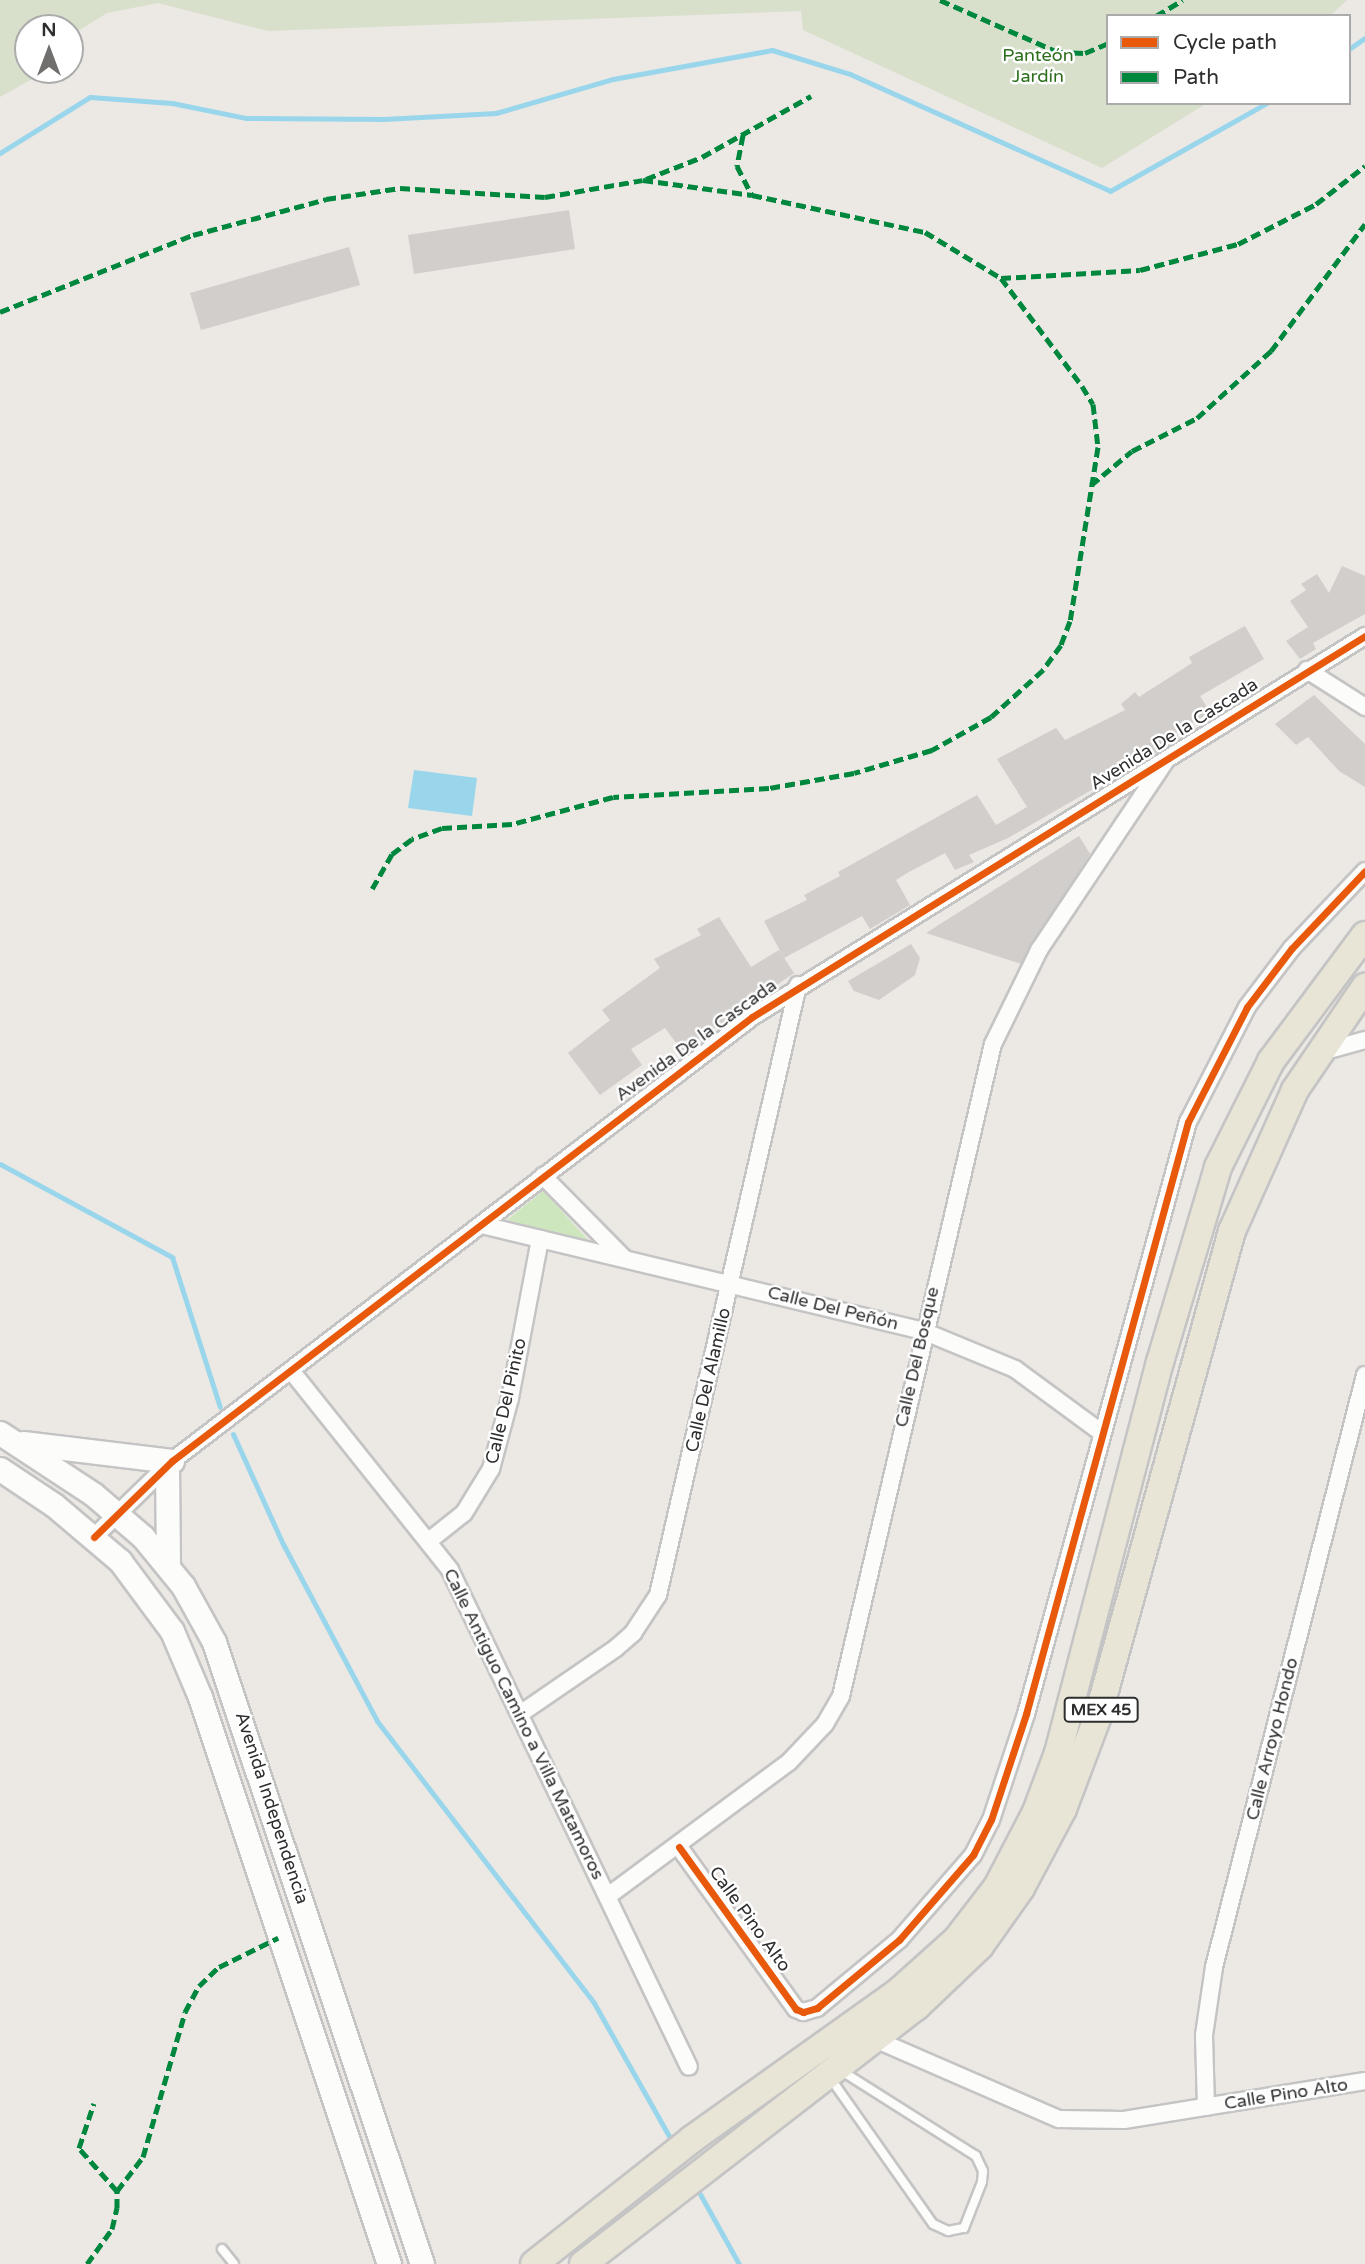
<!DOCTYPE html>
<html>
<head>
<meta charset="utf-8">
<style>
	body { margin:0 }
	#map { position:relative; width:1365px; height:2264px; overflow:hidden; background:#ece8e4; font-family:"Varela Round",sans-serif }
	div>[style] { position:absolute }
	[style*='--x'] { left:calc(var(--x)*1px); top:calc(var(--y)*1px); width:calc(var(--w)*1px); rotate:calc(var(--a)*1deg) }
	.green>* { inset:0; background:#cee6be }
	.cemetery>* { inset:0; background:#d8e0cc }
	.water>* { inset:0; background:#99d6ec }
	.stream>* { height:5px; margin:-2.5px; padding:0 2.5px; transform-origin:2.5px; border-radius:2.5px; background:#99d6ec }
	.building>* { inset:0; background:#d1cecb }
	.roads { filter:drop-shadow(2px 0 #c5c4c5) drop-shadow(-2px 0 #c5c4c5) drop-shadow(0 2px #c5c4c5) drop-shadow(0 -2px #c5c4c5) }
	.lane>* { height:8px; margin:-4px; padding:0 4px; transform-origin:4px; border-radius:4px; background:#fcfcfb }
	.street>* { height:16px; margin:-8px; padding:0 8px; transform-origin:8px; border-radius:8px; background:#fcfcfb }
	.secondary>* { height:23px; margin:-11.5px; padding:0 11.5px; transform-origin:11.5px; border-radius:11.5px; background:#fcfcfb }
	.primary>* { height:26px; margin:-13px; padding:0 13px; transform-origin:13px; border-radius:13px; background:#e8e4d6 }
	.quiet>* { height:5px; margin-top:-2.5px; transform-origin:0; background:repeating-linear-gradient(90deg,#00873e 0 10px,transparent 0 15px) }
	.cycleway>* { height:7px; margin:-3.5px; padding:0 3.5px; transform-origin:3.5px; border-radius:3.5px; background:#e8590c }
	span { translate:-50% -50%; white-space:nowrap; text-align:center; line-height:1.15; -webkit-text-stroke:5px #fff; paint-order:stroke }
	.shield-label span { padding:2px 5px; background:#fff; border:2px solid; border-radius:5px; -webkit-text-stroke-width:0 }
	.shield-label { font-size:16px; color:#2e2e2e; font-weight:700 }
	.park-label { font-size:18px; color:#2c6e1b }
	.street-label { font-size:18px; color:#2e2e2e }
	.legend { position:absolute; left:1106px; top:14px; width:245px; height:91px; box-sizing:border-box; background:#fff; border:2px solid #ababab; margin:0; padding:9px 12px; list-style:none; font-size:21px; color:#2e2e2e }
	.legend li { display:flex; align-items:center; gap:14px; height:35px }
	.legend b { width:35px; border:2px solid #ababab }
	.north { position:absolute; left:14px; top:14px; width:70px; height:70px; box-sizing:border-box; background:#fff; border:2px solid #ababab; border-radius:50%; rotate:0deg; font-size:19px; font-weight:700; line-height:28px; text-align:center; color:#2e2e2e }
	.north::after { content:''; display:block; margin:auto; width:24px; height:32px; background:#706f6e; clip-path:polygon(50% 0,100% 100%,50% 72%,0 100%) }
</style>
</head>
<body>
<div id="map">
	<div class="green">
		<i style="clip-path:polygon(543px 1191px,590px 1242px,507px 1220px)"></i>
	</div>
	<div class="cemetery">
		<i style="clip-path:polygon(0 0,1347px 0,1330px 16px,1108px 16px,1108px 103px,1207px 103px,1102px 168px,803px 30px,801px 11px,268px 31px,158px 3px,107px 13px,78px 31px,70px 44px,70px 28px,28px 28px,28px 70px,48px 70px,0 97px)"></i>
	</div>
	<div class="water">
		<i style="clip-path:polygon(414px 770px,477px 778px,472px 816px,408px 808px)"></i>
	</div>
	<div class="stream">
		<i style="--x:1349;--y:49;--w:19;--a:-35"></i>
		<i style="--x:0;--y:153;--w:106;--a:-31.9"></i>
		<i style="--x:90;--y:97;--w:82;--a:4.2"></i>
		<i style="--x:172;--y:103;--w:76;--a:11.5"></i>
		<i style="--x:246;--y:118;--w:138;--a:0.4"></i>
		<i style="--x:384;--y:119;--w:112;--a:-3.1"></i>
		<i style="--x:496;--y:113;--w:122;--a:-16.2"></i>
		<i style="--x:613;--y:79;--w:162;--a:-10.3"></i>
		<i style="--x:772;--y:50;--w:82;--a:17.1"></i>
		<i style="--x:850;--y:74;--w:285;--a:24.2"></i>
		<i style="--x:1110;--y:191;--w:180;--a:-29.3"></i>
		<i style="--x:0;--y:1164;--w:196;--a:28.4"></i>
		<i style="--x:172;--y:1257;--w:157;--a:72.3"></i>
		<i style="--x:233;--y:1434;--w:121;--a:65.6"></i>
		<i style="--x:283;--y:1544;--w:200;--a:62"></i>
		<i style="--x:377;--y:1721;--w:356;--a:52.4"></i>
		<i style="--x:594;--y:2003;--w:155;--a:60.6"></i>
		<i style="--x:700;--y:2194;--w:80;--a:60.9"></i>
	</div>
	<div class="building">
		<i style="clip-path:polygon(569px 210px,575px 249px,414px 274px,408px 235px)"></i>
		<i style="clip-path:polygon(349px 247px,360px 285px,201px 330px,190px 293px)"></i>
		<i style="clip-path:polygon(1342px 566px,1365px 576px,1365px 614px,1313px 643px,1316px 649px,1300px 659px,1286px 641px,1308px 627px,1290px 601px,1306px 590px,1301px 584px,1317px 574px,1329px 593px)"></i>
		<i style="clip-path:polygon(1245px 626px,1264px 659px,1200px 696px,1210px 712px,1176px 733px,1180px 739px,1008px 838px,969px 855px,974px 862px,955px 870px,945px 853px,909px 872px,896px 880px,910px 905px,870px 929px,862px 916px,784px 958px,764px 921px,807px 900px,804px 895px,840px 876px,838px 872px,977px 795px,996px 825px,1027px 807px,997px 759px,1056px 728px,1065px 740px,1125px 710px,1121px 704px,1135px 692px,1139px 697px,1192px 663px,1189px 657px)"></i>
		<i style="clip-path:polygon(1314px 695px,1365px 744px,1365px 787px,1339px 771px,1308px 737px,1296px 745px,1275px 724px)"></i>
		<i style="clip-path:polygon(1079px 836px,1090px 854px,1021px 964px,926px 933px)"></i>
		<i style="clip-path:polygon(719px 917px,751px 967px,779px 950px,794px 973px,682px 1051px,665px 1028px,631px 1049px,642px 1065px,600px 1095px,568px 1053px,610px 1020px,602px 1010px,660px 968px,654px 959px,701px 935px,697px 929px)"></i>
		<i style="clip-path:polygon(911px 944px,920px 958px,915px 975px,879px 1000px,854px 991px,848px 981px)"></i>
	</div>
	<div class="roads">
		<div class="lane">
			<i style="--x:831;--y:2079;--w:177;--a:54.9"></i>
			<i style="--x:933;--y:2224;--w:17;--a:25"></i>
			<i style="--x:948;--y:2231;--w:16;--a:-11"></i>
			<i style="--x:964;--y:2228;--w:49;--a:-68.6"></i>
			<i style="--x:982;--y:2182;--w:11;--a:-85"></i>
			<i style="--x:983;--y:2171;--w:17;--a:-115"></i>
			<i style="--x:976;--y:2156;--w:161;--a:-147.7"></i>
			<i style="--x:222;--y:2249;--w:19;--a:51"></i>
		</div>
		<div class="street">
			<i style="--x:1307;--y:670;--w:69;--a:32.5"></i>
			<i style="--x:1322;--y:1052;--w:45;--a:-15.6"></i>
			<i style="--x:543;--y:1176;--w:114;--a:45.4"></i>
			<i style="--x:482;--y:1225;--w:454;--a:13.5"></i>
			<i style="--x:923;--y:1331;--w:100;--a:22.4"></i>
			<i style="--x:1015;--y:1369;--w:108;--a:36.3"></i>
			<i style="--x:293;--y:1373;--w:252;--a:51.4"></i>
			<i style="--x:450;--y:1570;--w:551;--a:64.32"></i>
			<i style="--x:94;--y:1537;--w:109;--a:-44.3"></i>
			<i style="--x:172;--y:1461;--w:730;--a:-37.43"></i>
			<i style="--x:752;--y:1017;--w:722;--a:-31.86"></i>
			<i style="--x:430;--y:1540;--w:43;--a:-38.5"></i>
			<i style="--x:464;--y:1513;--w:52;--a:-58.5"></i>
			<i style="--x:491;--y:1469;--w:73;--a:-75"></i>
			<i style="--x:510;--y:1398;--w:162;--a:-79.3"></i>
			<i style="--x:520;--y:1714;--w:116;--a:-34.5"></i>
			<i style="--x:616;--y:1648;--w:23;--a:-41"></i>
			<i style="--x:633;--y:1633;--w:45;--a:-56.7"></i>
			<i style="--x:658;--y:1595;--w:626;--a:-77.07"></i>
			<i style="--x:679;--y:1847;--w:200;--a:54.2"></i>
			<i style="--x:796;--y:2009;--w:8;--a:23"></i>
			<i style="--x:803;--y:2012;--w:15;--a:-16"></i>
			<i style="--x:817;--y:2008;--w:107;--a:-39.7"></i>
			<i style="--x:899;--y:1940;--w:113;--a:-49"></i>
			<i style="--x:973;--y:1855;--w:39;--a:-63"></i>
			<i style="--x:991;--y:1820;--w:112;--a:-71.7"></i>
			<i style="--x:1026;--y:1714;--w:614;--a:-74.7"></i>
			<i style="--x:1188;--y:1122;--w:129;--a:-62.8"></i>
			<i style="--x:1247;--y:1007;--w:74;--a:-52.7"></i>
			<i style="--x:1292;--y:948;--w:106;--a:-46.5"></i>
			<i style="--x:608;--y:1896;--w:225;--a:-36.5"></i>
			<i style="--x:789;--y:1762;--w:52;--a:-46.5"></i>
			<i style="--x:825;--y:1724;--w:32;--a:-60"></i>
			<i style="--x:841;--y:1696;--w:669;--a:-76.88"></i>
			<i style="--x:993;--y:1044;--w:105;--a:-63.9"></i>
			<i style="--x:1039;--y:950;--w:225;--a:-56.2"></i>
			<i style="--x:870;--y:2037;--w:206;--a:23.5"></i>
			<i style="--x:1059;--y:2119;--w:65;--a:0.9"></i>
			<i style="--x:1124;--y:2120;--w:244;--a:-9.2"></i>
			<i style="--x:1206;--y:2107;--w:72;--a:-91.6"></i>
			<i style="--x:1204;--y:2035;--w:69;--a:-81.6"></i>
			<i style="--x:1214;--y:1967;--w:611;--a:-75.69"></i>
		</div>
		<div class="secondary">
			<i style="--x:0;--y:1433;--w:111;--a:33.3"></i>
			<i style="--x:93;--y:1494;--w:66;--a:40.7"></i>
			<i style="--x:143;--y:1537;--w:63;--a:50.8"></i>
			<i style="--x:183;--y:1586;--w:64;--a:61"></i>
			<i style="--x:214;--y:1642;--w:656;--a:71.51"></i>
			<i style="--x:23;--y:1443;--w:150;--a:6.9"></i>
			<i style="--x:167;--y:1467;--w:98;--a:89.4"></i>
			<i style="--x:0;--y:1469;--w:65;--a:33.7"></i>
			<i style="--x:54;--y:1505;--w:87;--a:40.3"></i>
			<i style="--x:120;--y:1561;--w:87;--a:53.4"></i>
			<i style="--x:172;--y:1631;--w:72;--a:67"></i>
			<i style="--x:200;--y:1697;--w:598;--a:71.57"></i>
		</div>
		<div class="primary">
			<i style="--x:534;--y:2264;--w:201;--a:-38.3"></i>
			<i style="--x:692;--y:2139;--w:252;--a:-35.5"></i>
			<i style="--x:897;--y:1993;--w:81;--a:-42"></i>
			<i style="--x:957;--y:1939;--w:66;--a:-52.4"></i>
			<i style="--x:997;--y:1887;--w:85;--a:-62.5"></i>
			<i style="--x:1036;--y:1812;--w:63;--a:-69.6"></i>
			<i style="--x:1058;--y:1753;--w:404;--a:-75.4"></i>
			<i style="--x:1160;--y:1362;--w:203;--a:-73.4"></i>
			<i style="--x:1218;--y:1167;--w:119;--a:-63.4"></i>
			<i style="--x:1271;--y:1061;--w:157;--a:-53.3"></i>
			<i style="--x:583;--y:2264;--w:421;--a:-37.7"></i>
			<i style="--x:916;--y:2007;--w:88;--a:-43.6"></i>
			<i style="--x:980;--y:1946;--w:71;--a:-54.7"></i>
			<i style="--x:1021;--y:1888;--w:89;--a:-62"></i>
			<i style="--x:1063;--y:1809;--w:99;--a:-69.4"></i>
			<i style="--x:1098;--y:1716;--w:503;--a:-74.56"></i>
			<i style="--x:1232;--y:1231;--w:154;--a:-65.9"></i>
			<i style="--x:1295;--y:1090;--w:125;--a:-55.8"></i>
		</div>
	</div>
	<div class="quiet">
		<i style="--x:940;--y:0;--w:129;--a:23.8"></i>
		<i style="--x:1058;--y:52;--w:27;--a:2"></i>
		<i style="--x:1085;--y:53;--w:25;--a:-23"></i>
		<i style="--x:1156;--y:16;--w:31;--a:-31"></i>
		<i style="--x:743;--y:135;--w:32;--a:101"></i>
		<i style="--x:737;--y:166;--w:33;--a:63"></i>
		<i style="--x:646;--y:179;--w:60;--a:-21.4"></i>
		<i style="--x:702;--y:157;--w:125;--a:-29.2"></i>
		<i style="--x:1001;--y:278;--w:139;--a:-3.3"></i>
		<i style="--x:1140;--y:270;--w:101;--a:-14.9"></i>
		<i style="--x:1238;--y:244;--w:88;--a:-27.1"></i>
		<i style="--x:1316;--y:204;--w:62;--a:-37.8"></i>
		<i style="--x:0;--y:312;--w:208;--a:-21.8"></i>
		<i style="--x:193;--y:235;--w:138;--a:-15.1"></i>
		<i style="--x:326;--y:199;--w:75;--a:-8.5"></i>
		<i style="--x:400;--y:188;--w:145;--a:3.6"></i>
		<i style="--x:545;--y:197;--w:99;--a:-9.8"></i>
		<i style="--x:643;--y:180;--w:110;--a:7.8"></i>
		<i style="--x:752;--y:195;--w:177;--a:12.1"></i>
		<i style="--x:925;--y:232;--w:89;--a:31.2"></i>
		<i style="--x:1001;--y:278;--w:135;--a:53.1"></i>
		<i style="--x:1082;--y:386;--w:21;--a:59"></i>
		<i style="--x:1093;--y:404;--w:43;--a:83.4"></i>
		<i style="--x:1098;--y:447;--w:176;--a:99.1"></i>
		<i style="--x:1070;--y:621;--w:26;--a:111"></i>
		<i style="--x:1061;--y:645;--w:31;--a:126"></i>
		<i style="--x:1043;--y:670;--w:70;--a:137.9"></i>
		<i style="--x:991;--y:717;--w:68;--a:150.8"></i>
		<i style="--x:932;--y:750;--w:81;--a:163.6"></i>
		<i style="--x:854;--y:773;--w:86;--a:170"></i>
		<i style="--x:769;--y:788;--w:156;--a:176.7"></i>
		<i style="--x:613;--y:797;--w:105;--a:165"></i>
		<i style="--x:512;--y:824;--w:70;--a:176.7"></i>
		<i style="--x:442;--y:828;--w:32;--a:160"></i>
		<i style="--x:412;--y:839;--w:25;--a:143"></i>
		<i style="--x:392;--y:854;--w:40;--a:119.7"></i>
		<i style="--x:1091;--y:485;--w:53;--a:-39.7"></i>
		<i style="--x:1132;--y:451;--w:73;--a:-26.9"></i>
		<i style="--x:1197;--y:418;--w:100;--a:-42.2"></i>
		<i style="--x:1271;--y:351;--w:158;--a:-53.5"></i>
		<i style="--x:117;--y:2191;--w:43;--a:-52.6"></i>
		<i style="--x:143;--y:2157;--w:151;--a:-73.8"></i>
		<i style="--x:185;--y:2012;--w:30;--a:-62"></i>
		<i style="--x:199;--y:1986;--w:28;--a:-44"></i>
		<i style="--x:219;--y:1967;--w:66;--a:-26.2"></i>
		<i style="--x:87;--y:2264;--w:43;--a:-54.5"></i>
		<i style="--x:112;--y:2229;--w:22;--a:-77"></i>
		<i style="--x:117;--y:2208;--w:17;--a:-90"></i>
		<i style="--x:117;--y:2191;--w:57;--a:-131.5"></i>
		<i style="--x:79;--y:2148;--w:47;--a:-71.6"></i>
	</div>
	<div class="cycleway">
		<i style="--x:94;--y:1537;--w:109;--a:-44.3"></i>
		<i style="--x:172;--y:1461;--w:730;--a:-37.43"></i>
		<i style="--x:752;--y:1017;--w:722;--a:-31.86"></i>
		<i style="--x:679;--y:1847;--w:200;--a:54.2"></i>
		<i style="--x:796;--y:2009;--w:8;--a:23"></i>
		<i style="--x:803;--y:2012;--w:15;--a:-16"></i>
		<i style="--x:817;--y:2008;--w:107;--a:-39.7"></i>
		<i style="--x:899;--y:1940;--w:113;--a:-49"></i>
		<i style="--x:973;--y:1855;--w:39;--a:-63"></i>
		<i style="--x:991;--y:1820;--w:112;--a:-71.7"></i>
		<i style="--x:1026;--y:1714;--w:614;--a:-74.7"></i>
		<i style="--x:1188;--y:1122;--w:129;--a:-62.8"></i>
		<i style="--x:1247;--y:1007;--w:74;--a:-52.7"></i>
		<i style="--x:1292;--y:948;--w:106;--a:-46.5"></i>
	</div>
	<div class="shield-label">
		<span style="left:1101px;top:1710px">MEX 45</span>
	</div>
	<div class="park-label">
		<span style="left:1038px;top:66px">Panteón<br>Jardín</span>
	</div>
	<div class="street-label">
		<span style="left:1174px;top:734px;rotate:-32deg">Avenida De la Cascada</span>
		<span style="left:696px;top:1040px;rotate:-36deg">Avenida De la Cascada</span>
		<span style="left:833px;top:1308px;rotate:14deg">Calle Del Peñón</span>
		<span style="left:917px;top:1357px;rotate:-77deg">Calle Del Bosque</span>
		<span style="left:708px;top:1380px;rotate:-77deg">Calle Del Alamillo</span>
		<span style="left:506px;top:1401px;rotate:-77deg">Calle Del Pinito</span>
		<span style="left:524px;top:1724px;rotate:64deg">Calle Antiguo Camino a Villa Matamoros</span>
		<span style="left:1272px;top:1739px;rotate:-76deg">Calle Arroyo Hondo</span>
		<span style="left:272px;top:1808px;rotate:72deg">Avenida Independencia</span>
		<span style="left:750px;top:1919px;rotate:54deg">Calle Pino Alto</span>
		<span style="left:1286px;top:2094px;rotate:-9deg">Calle Pino Alto</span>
	</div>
	<ul class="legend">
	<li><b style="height:9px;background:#e8590c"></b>Cycle path</li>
	<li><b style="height:9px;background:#00873e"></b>Path</li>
	</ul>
	<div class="north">N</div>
</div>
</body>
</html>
